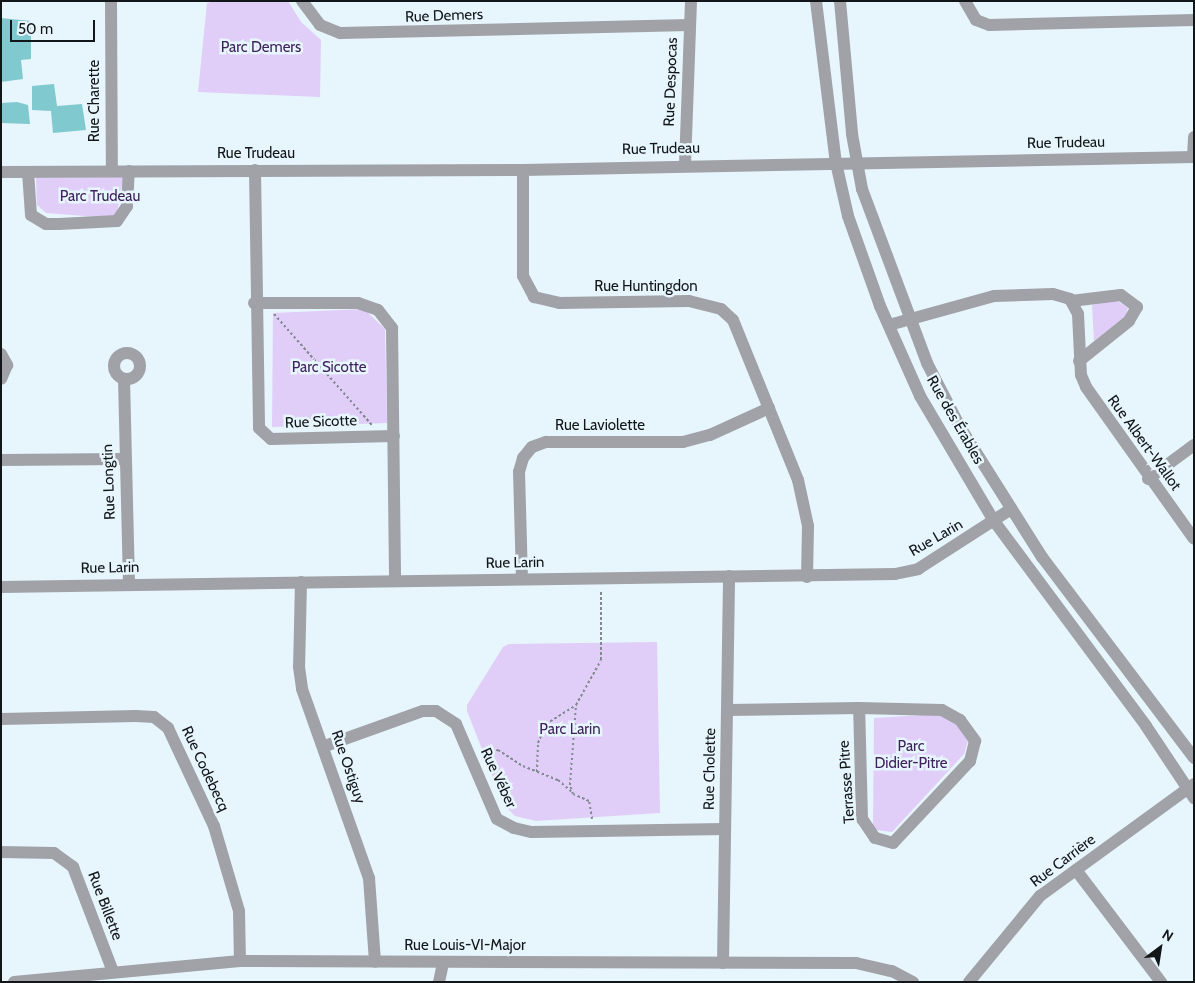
<!DOCTYPE html>
<html>
<head>
<meta charset="utf-8">
<style>
	body { margin:0 }
	#map { position:relative; width:1195px; height:983px; overflow:hidden; background:#e7f5fd; font-family:Cabin,sans-serif }
	div>[style] { position:absolute }
	[style*='--x'] { left:calc(var(--x)*1px); top:calc(var(--y)*1px); width:calc(var(--w)*1px); rotate:calc(var(--a)*1deg) }
	.green>* { inset:0; background:#e0cef9 }
	.building>* { inset:0; background:#7fc9cf }
	.path>* { height:2px; margin-top:-1px; transform-origin:0; background:repeating-linear-gradient(90deg,#818a90 0 2.5px,transparent 0 5px) }
	.minor>* { height:12px; margin:-6px; padding:0 6px; transform-origin:6px; border-radius:6px; background:#a0a2a8 }
	.minor>.ring { margin:-6px; padding:0; box-sizing:content-box; background:none; border:12px solid #a0a2a8; border-radius:50% }
	span { translate:-50% -50%; white-space:nowrap; text-align:center; line-height:1.15; -webkit-text-stroke:5px #e7f5fd; paint-order:stroke }
	.street-label { font-size:15px; color:#121619 }
	.park-label { font-size:15px; color:#3f215d }
	.frame { position:absolute; inset:0; border:2px solid #121619; pointer-events:none }
	.north { position:absolute; left:1135px; top:923px; width:50px; height:50px; -webkit-text-stroke:4px #e7f5fd; paint-order:stroke; rotate:31deg; font-size:14px; font-weight:700; line-height:20px; text-align:center; color:#121619 }
	.north::after { content:''; display:block; margin:auto; width:18px; height:22px; background:#121619; clip-path:polygon(50% 0,100% 100%,50% 72%,0 100%) }
	.scale { position:absolute; left:10px; top:20px; width:85px; height:22px; box-sizing:border-box; border:2px solid #121619; border-top:0; padding-left:6px; font-size:15px; line-height:18px; white-space:nowrap; color:#121619; -webkit-text-stroke:4px #e7f5fd; paint-order:stroke }
</style>
</head>
<body>
<div id="map">
	<div class="green">
		<i style="clip-path:polygon(215px 1px,288px 1px,301px 22px,321px 40px,320px 97px,198px 92px,207px 3px)"></i>
		<i style="clip-path:polygon(123px 177px,117px 213px,111px 218px,46px 213px,37px 205px,36px 178px)"></i>
		<i style="clip-path:polygon(1115px 299px,1128px 308px,1125px 318px,1094px 341px,1092px 305px)"></i>
		<i style="clip-path:polygon(364px 309px,385px 329px,387px 423px,272px 427px,273px 313px)"></i>
		<i style="clip-path:polygon(657px 642px,660px 813px,536px 821px,515px 816px,504px 805px,467px 711px,467px 705px,503px 647px,509px 644px)"></i>
		<i style="clip-path:polygon(939px 714px,961px 728px,968px 741px,964px 754px,892px 832px,876px 830px,873px 826px,874px 718px)"></i>
	</div>
	<div class="building">
		<i style="clip-path:polygon(1px 18px,31px 21px,31px 59px,21px 60px,23px 79px,1px 82px)"></i>
		<i style="clip-path:polygon(54px 84px,57px 106px,82px 104px,86px 130px,53px 133px,51px 111px,32px 110px,32px 86px)"></i>
		<i style="clip-path:polygon(17px 102px,28px 105px,30px 124px,1px 123px,1px 103px)"></i>
	</div>
	<div class="path">
		<i style="--x:274;--y:314;--w:148;--a:48.6"></i>
		<i style="--x:482;--y:755;--w:17;--a:-17"></i>
		<i style="--x:498;--y:750;--w:30;--a:33"></i>
		<i style="--x:523;--y:766;--w:38;--a:22"></i>
		<i style="--x:558;--y:780;--w:18;--a:41"></i>
		<i style="--x:537;--y:772;--w:29;--a:-88"></i>
		<i style="--x:538;--y:743;--w:21;--a:-67"></i>
		<i style="--x:546;--y:724;--w:36;--a:-32"></i>
		<i style="--x:592;--y:819;--w:18;--a:-99"></i>
		<i style="--x:589;--y:801;--w:17;--a:-156"></i>
		<i style="--x:573;--y:794;--w:9;--a:-108"></i>
		<i style="--x:570;--y:785;--w:80;--a:-85.7"></i>
		<i style="--x:576;--y:705;--w:51;--a:-60.9"></i>
		<i style="--x:601;--y:660;--w:70;--a:-90"></i>
	</div>
	<div class="minor">
		<i style="--x:111;--y:1;--w:169;--a:89.7"></i>
		<i style="--x:302;--y:1;--w:30;--a:53"></i>
		<i style="--x:320;--y:25;--w:22;--a:22"></i>
		<i style="--x:340;--y:33;--w:350;--a:-1.3"></i>
		<i style="--x:816;--y:1;--w:163;--a:83"></i>
		<i style="--x:836;--y:163;--w:54;--a:77.2"></i>
		<i style="--x:848;--y:216;--w:96;--a:70.4"></i>
		<i style="--x:880;--y:306;--w:98;--a:66"></i>
		<i style="--x:920;--y:396;--w:145;--a:59.4"></i>
		<i style="--x:994;--y:521;--w:255;--a:53.4"></i>
		<i style="--x:1146;--y:726;--w:87;--a:56.3"></i>
		<i style="--x:840;--y:1;--w:134;--a:84.8"></i>
		<i style="--x:852;--y:134;--w:56;--a:79.7"></i>
		<i style="--x:862;--y:189;--w:186;--a:69.5"></i>
		<i style="--x:927;--y:363;--w:72;--a:62.7"></i>
		<i style="--x:960;--y:427;--w:154;--a:57.8"></i>
		<i style="--x:1042;--y:557;--w:252;--a:52.9"></i>
		<i style="--x:965;--y:1;--w:22;--a:60"></i>
		<i style="--x:976;--y:20;--w:14;--a:21"></i>
		<i style="--x:989;--y:25;--w:205;--a:-1.4"></i>
		<i style="--x:1193;--y:157;--w:20;--a:-87"></i>
		<i style="--x:685;--y:165;--w:164;--a:-87.9"></i>
		<i style="--x:255;--y:170;--w:258;--a:89.1"></i>
		<i style="--x:259;--y:428;--w:16;--a:43"></i>
		<i style="--x:271;--y:439;--w:123;--a:-1.4"></i>
		<i style="--x:523;--y:170;--w:106;--a:90"></i>
		<i style="--x:523;--y:276;--w:24;--a:62"></i>
		<i style="--x:534;--y:297;--w:26;--a:13"></i>
		<i style="--x:559;--y:303;--w:130;--a:-0.9"></i>
		<i style="--x:689;--y:301;--w:33;--a:14"></i>
		<i style="--x:721;--y:309;--w:16;--a:43"></i>
		<i style="--x:733;--y:320;--w:173;--a:67.9"></i>
		<i style="--x:798;--y:480;--w:47;--a:77.7"></i>
		<i style="--x:808;--y:526;--w:51;--a:91.1"></i>
		<i style="--x:1;--y:172;--w:522;--a:-0.22"></i>
		<i style="--x:523;--y:170;--w:671;--a:-1.11"></i>
		<i style="--x:28;--y:172;--w:43;--a:86"></i>
		<i style="--x:31;--y:215;--w:17;--a:31"></i>
		<i style="--x:46;--y:224;--w:13;--a:0"></i>
		<i style="--x:59;--y:224;--w:58;--a:-3"></i>
		<i style="--x:117;--y:221;--w:18;--a:-56"></i>
		<i style="--x:127;--y:206;--w:35;--a:-87"></i>
		<i style="--x:1071;--y:301;--w:50;--a:-6.8"></i>
		<i style="--x:1121;--y:295;--w:20;--a:37"></i>
		<i style="--x:1137;--y:307;--w:16;--a:120"></i>
		<i style="--x:1129;--y:321;--w:64;--a:141.3"></i>
		<i style="--x:254;--y:303;--w:104;--a:0"></i>
		<i style="--x:358;--y:303;--w:21;--a:19"></i>
		<i style="--x:378;--y:310;--w:23;--a:52"></i>
		<i style="--x:392;--y:328;--w:253;--a:89.3"></i>
		<i style="--x:889;--y:325;--w:109;--a:-15.4"></i>
		<i style="--x:994;--y:296;--w:59;--a:-1.9"></i>
		<i style="--x:1053;--y:294;--w:18;--a:16"></i>
		<i style="--x:1070;--y:299;--w:17;--a:62"></i>
		<i style="--x:1078;--y:314;--w:61;--a:87.2"></i>
		<i style="--x:1081;--y:375;--w:13;--a:67"></i>
		<i style="--x:1086;--y:387;--w:186;--a:54.6"></i>
		<i class="ring" style="left:114px;top:353px;width:14px;height:14px"></i>
		<i style="--x:1;--y:354;--w:13;--a:61"></i>
		<i style="--x:7;--y:365;--w:15;--a:113"></i>
		<i style="--x:124;--y:379;--w:204;--a:88.6"></i>
		<i style="--x:1;--y:460;--w:123;--a:-0.5"></i>
		<i style="--x:1148;--y:479;--w:57;--a:-36.5"></i>
		<i style="--x:522;--y:579;--w:107;--a:-91.6"></i>
		<i style="--x:519;--y:472;--w:15;--a:-74"></i>
		<i style="--x:523;--y:458;--w:14;--a:-51"></i>
		<i style="--x:532;--y:447;--w:15;--a:-20"></i>
		<i style="--x:546;--y:442;--w:137;--a:0"></i>
		<i style="--x:683;--y:442;--w:28;--a:-15"></i>
		<i style="--x:710;--y:435;--w:65;--a:-24.6"></i>
		<i style="--x:301;--y:582;--w:85;--a:91.3"></i>
		<i style="--x:299;--y:667;--w:22;--a:82"></i>
		<i style="--x:302;--y:689;--w:201;--a:70.5"></i>
		<i style="--x:369;--y:878;--w:84;--a:85.9"></i>
		<i style="--x:1;--y:587;--w:894;--a:-0.83"></i>
		<i style="--x:895;--y:574;--w:24;--a:-12"></i>
		<i style="--x:918;--y:569;--w:111;--a:-32.8"></i>
		<i style="--x:727;--y:710;--w:132;--a:-0.9"></i>
		<i style="--x:859;--y:708;--w:83;--a:1.4"></i>
		<i style="--x:942;--y:710;--w:21;--a:29"></i>
		<i style="--x:960;--y:720;--w:26;--a:54"></i>
		<i style="--x:975;--y:741;--w:21;--a:104"></i>
		<i style="--x:970;--y:761;--w:112;--a:133.2"></i>
		<i style="--x:893;--y:843;--w:19;--a:-164"></i>
		<i style="--x:875;--y:838;--w:23;--a:-124"></i>
		<i style="--x:862;--y:819;--w:111;--a:-91.5"></i>
		<i style="--x:1;--y:719;--w:135;--a:-1.3"></i>
		<i style="--x:136;--y:716;--w:18;--a:3"></i>
		<i style="--x:154;--y:717;--w:18;--a:38"></i>
		<i style="--x:168;--y:728;--w:108;--a:64.9"></i>
		<i style="--x:214;--y:826;--w:89;--a:73.6"></i>
		<i style="--x:239;--y:911;--w:50;--a:88.9"></i>
		<i style="--x:325;--y:746;--w:104;--a:-19.7"></i>
		<i style="--x:423;--y:711;--w:13;--a:0"></i>
		<i style="--x:436;--y:711;--w:24;--a:33"></i>
		<i style="--x:456;--y:724;--w:103;--a:66.7"></i>
		<i style="--x:497;--y:819;--w:19;--a:28"></i>
		<i style="--x:514;--y:828;--w:18;--a:13"></i>
		<i style="--x:532;--y:832;--w:193;--a:-0.9"></i>
		<i style="--x:1;--y:852;--w:53;--a:1.1"></i>
		<i style="--x:54;--y:853;--w:24;--a:36"></i>
		<i style="--x:73;--y:867;--w:112;--a:69.1"></i>
		<i style="--x:1076;--y:870;--w:141;--a:52.8"></i>
		<i style="--x:723;--y:963;--w:387;--a:-89.1"></i>
		<i style="--x:14;--y:982;--w:227;--a:-5.3"></i>
		<i style="--x:240;--y:961;--w:616;--a:0.19"></i>
		<i style="--x:856;--y:963;--w:37;--a:13"></i>
		<i style="--x:892;--y:971;--w:24;--a:28"></i>
		<i style="--x:439;--y:982;--w:19;--a:-78"></i>
		<i style="--x:969;--y:982;--w:112;--a:-50.5"></i>
		<i style="--x:1040;--y:896;--w:190;--a:-36"></i>
	</div>
	<div class="street-label">
		<span style="left:444px;top:16px;rotate:-2deg">Rue Demers</span>
		<span style="left:671px;top:82px;rotate:-88deg">Rue Despocas</span>
		<span style="left:95px;top:101px;rotate:-90deg">Rue Charette</span>
		<span style="left:1066px;top:143px;rotate:-1deg">Rue Trudeau</span>
		<span style="left:661px;top:149px;rotate:-1deg">Rue Trudeau</span>
		<span style="left:256px;top:154px">Rue Trudeau</span>
		<span style="left:646px;top:287px">Rue Huntingdon</span>
		<span style="left:955px;top:420px;rotate:60deg">Rue des Érables</span>
		<span style="left:321px;top:422px;rotate:-2deg">Rue Sicotte</span>
		<span style="left:600px;top:426px">Rue Laviolette</span>
		<span style="left:1144px;top:443px;rotate:54deg">Rue Albert-Wallot</span>
		<span style="left:109px;top:482px;rotate:-92deg">Rue Longtin</span>
		<span style="left:936px;top:538px;rotate:-30deg">Rue Larin</span>
		<span style="left:515px;top:563px;rotate:-1deg">Rue Larin</span>
		<span style="left:110px;top:568px;rotate:-1deg">Rue Larin</span>
		<span style="left:348px;top:767px;rotate:71deg">Rue Ostiguy</span>
		<span style="left:205px;top:769px;rotate:65deg">Rue Codebecq</span>
		<span style="left:710px;top:769px;rotate:-89deg">Rue Cholette</span>
		<span style="left:498px;top:778px;rotate:65deg">Rue Véber</span>
		<span style="left:847px;top:782px;rotate:-94deg">Terrasse Pitre</span>
		<span style="left:1063px;top:861px;rotate:-37deg">Rue Carrière</span>
		<span style="left:105px;top:906px;rotate:69deg">Rue Billette</span>
		<span style="left:465px;top:946px">Rue Louis-VI-Major</span>
	</div>
	<div class="park-label">
		<span style="left:261px;top:48px">Parc Demers</span>
		<span style="left:100px;top:197px">Parc Trudeau</span>
		<span style="left:329px;top:368px">Parc Sicotte</span>
		<span style="left:570px;top:730px">Parc Larin</span>
		<span style="left:911px;top:755px">Parc<br>Didier-Pitre</span>
	</div>
	<div class="frame"></div>
	<div class="north">N</div>
	<div class="scale">50 m</div>
</div>
</body>
</html>
